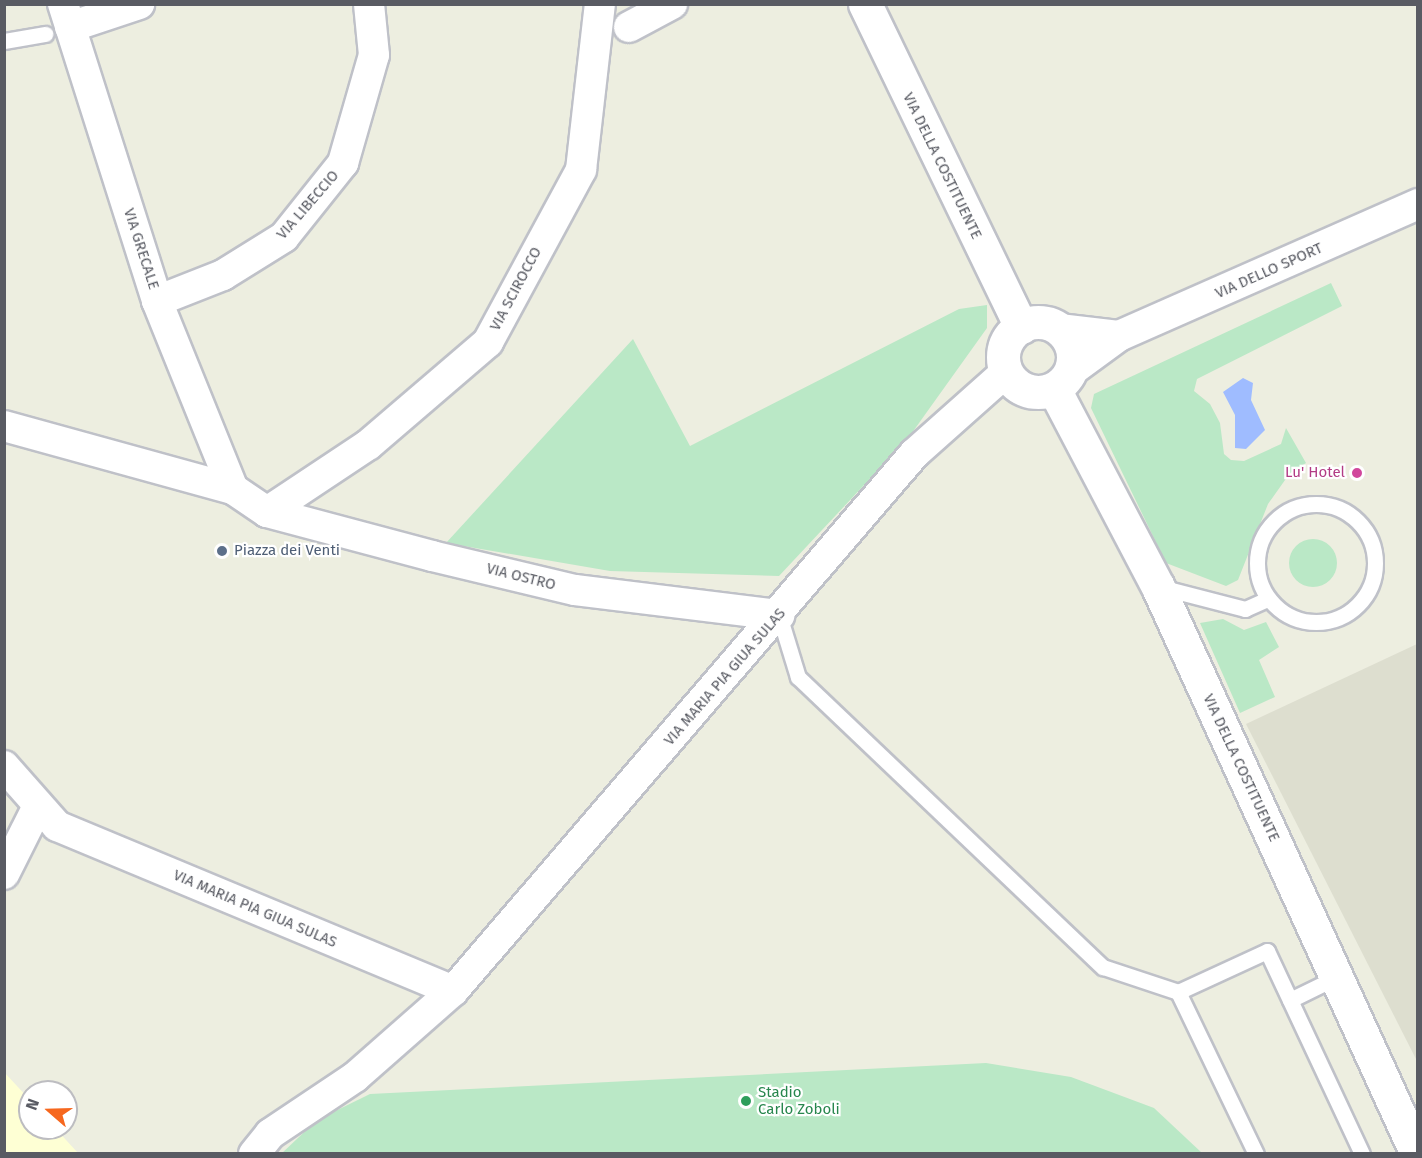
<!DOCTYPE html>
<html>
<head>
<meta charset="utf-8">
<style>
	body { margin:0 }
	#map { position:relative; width:1422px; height:1158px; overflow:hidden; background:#edeee0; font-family:"Fira Sans",sans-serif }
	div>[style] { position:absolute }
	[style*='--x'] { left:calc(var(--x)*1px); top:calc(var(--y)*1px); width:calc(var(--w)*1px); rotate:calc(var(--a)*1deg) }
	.commercial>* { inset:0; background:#feffd4 }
	.education>* { inset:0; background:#dddecf }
	.green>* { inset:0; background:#bae8c6 }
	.round { border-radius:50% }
	.water>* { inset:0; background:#9fbcff }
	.roads { filter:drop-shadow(2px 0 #bfc1c8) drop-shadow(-2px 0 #bfc1c8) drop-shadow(0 2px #bfc1c8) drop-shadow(0 -2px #bfc1c8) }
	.lane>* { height:15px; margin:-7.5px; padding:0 7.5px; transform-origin:7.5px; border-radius:7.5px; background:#fff }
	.lane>.ring { margin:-7.5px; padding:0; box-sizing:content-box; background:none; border:15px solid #fff; border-radius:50% }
	.street>* { height:30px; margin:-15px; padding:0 15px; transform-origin:15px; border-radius:15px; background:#fff }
	.secondary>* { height:33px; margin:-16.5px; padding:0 16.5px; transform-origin:16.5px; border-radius:16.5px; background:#fff }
	.secondary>.ring { margin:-16.5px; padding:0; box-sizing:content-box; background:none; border:33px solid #fff; border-radius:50% }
	.dots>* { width:16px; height:16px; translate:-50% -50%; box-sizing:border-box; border:3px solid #fff; border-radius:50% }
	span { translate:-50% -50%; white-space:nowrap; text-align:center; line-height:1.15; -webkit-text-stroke:4.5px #fff; paint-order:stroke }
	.street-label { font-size:15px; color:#595b63 }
	.hotel-label { font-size:15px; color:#b23c85 }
	.right { translate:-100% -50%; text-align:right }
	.service-label { font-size:15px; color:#4e5e75 }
	.left { translate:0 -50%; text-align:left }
	.leisure-label { font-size:15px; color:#27864d }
	.frame { position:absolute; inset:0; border:6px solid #595b63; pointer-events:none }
	.north { position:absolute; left:18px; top:1080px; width:60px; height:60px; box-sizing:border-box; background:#fff; border:2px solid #bdbdc1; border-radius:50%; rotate:290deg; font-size:16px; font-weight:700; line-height:24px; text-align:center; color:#595b63 }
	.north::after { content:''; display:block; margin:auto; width:21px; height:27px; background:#f6671e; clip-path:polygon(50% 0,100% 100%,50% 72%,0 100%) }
</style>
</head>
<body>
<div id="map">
	<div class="commercial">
		<i style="clip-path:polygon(4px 1072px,30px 1100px,30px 1128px,55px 1128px,78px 1153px,5px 1153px)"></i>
	</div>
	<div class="education">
		<i style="clip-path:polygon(1417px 644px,1417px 1061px,1246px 724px)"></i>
	</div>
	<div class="green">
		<i style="clip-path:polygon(1331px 283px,1342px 306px,1197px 379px,1194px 391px,1210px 404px,1220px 423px,1224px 454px,1231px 460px,1244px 461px,1281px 444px,1286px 428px,1306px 463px,1290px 473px,1268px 504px,1238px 580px,1226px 586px,1166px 563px,1091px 408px,1094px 394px)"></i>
		<i style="clip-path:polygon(987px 305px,987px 328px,909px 437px,779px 576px,610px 571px,446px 543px,633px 339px,690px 446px,959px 309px)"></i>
		<i class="round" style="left:1289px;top:539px;width:48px;height:48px"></i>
		<i style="clip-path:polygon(1223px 619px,1244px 630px,1266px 622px,1279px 647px,1259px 660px,1275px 697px,1240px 713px,1200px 623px)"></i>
		<i style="clip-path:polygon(986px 1063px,1071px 1077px,1154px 1108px,1202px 1153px,281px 1154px,317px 1120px,370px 1094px)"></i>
	</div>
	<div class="water">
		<i style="clip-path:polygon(1243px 378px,1253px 383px,1251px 400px,1265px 430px,1246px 449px,1235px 448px,1235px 415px,1223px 392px)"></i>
	</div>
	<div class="roads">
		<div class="lane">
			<i style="--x:4;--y:41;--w:42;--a:-9.7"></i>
			<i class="ring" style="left:1257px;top:504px;width:103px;height:103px"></i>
			<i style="--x:1160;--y:587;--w:88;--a:14.5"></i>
			<i style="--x:1245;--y:609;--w:24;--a:-24"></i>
			<i style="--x:779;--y:615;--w:65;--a:73"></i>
			<i style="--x:798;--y:677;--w:421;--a:43.6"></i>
			<i style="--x:1103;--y:967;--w:79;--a:18.4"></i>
			<i style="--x:1290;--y:1000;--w:52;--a:-26.1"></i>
			<i style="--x:1256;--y:1154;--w:180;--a:-115.7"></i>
			<i style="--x:1178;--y:992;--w:98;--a:-24.7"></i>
			<i style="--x:1267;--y:951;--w:224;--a:64.9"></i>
		</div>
		<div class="street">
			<i style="--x:63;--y:4;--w:312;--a:72.4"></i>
			<i style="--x:157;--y:301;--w:203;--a:68"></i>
			<i style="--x:70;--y:27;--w:73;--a:-18.4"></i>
			<i style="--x:629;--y:27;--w:49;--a:-28.1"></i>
			<i style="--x:157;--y:301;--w:71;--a:-21.5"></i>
			<i style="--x:223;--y:275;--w:72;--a:-31.9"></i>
			<i style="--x:284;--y:237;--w:95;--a:-51.4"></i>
			<i style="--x:343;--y:163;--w:112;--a:-74"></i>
			<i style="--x:374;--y:55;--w:51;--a:-95.6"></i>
			<i style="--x:1059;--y:329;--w:60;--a:6.7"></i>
			<i style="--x:1070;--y:372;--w:61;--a:-36.3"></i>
			<i style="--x:1119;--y:336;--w:327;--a:-23.8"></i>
			<i style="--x:4;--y:426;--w:238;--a:15.4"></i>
			<i style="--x:233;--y:489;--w:41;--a:34.1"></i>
			<i style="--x:267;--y:512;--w:171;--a:14.9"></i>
			<i style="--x:432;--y:556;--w:147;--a:13.4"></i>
			<i style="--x:575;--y:590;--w:206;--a:7"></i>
			<i style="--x:267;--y:512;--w:121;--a:-33.6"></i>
			<i style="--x:368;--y:445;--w:158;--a:-40.6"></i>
			<i style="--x:488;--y:342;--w:196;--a:-61.6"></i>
			<i style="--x:581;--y:170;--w:167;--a:-83.5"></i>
			<i style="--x:4;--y:766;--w:80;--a:48.5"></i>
			<i style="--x:57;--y:826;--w:429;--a:22.6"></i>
			<i style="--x:4;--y:874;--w:76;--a:-63.4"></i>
			<i style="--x:254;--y:1154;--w:26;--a:-51"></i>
			<i style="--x:270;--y:1134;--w:102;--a:-33.8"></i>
			<i style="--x:355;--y:1077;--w:130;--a:-41.3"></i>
			<i style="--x:453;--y:991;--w:708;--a:-49.35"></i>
			<i style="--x:914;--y:454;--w:123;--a:-41.7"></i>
		</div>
		<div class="secondary">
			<i style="--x:865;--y:4;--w:359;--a:64.2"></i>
			<i class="ring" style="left:1003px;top:322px;width:37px;height:37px"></i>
			<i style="--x:1054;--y:389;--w:224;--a:62.3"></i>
			<i style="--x:1158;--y:587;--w:623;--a:65.45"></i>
		</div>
	</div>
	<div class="dots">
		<i style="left:1357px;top:473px;background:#d1479c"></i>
		<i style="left:222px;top:551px;background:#5c6f8a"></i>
		<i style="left:746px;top:1101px;background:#2e9e5b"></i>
	</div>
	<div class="street-label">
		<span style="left:942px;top:166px;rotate:64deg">VIA DELLA COSTITUENTE</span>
		<span style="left:308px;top:205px;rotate:-49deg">VIA LIBECCIO</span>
		<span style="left:141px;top:249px;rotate:72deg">VIA GRECALE</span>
		<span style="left:1269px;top:271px;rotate:-24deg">VIA DELLO SPORT</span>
		<span style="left:516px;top:289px;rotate:-62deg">VIA SCIROCCO</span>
		<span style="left:521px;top:577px;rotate:14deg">VIA OSTRO</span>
		<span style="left:725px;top:677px;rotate:-49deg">VIA MARIA PIA GIUA SULAS</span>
		<span style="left:1241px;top:768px;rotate:65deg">VIA DELLA COSTITUENTE</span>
		<span style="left:255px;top:909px;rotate:23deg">VIA MARIA PIA GIUA SULAS</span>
	</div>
	<div class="hotel-label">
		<span class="right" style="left:1345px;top:473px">Lu' Hotel</span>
	</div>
	<div class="service-label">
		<span class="left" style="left:234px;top:551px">Piazza dei Venti</span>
	</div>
	<div class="leisure-label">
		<span class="left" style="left:758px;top:1101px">Stadio<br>Carlo Zoboli</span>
	</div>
	<div class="frame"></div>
	<div class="north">N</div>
</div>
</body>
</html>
